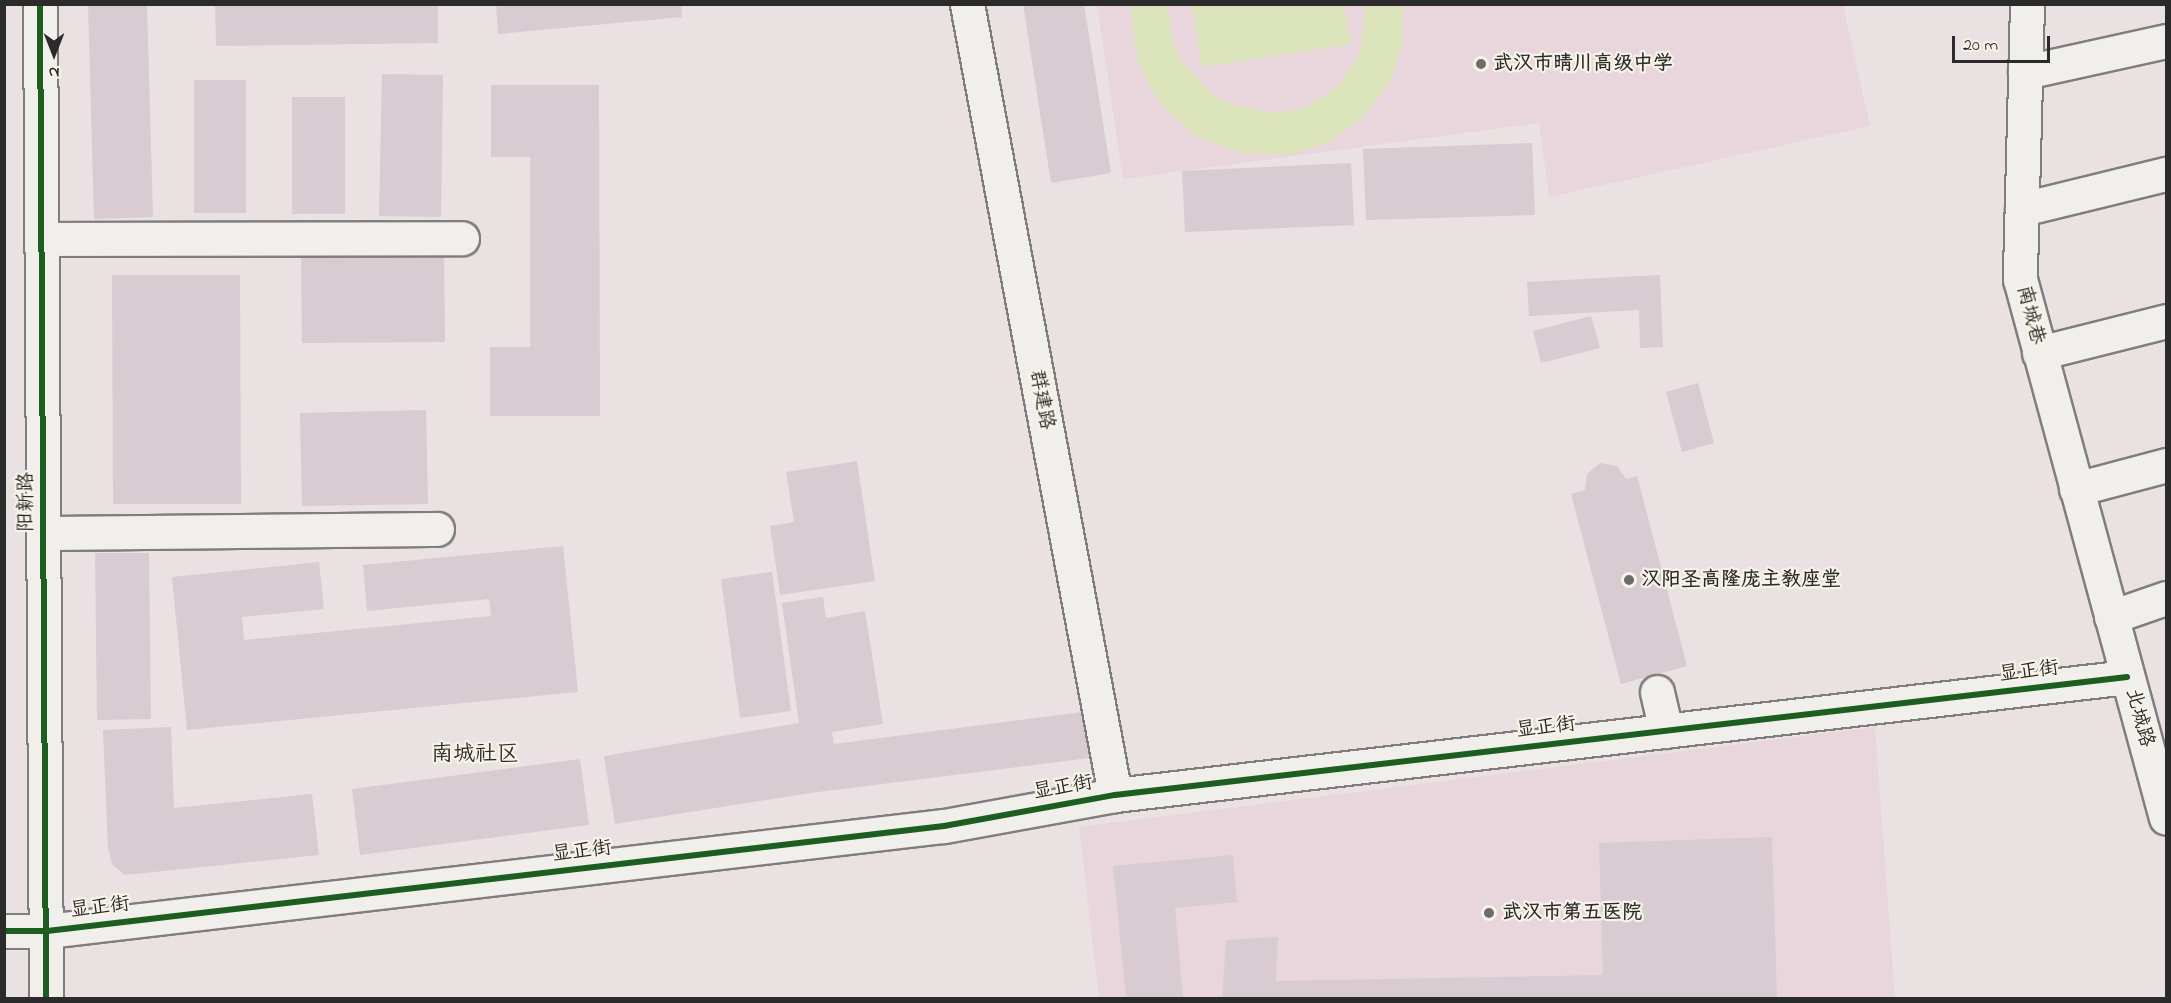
<!DOCTYPE html>
<html>
<head>
<meta charset="utf-8">
<style>
	body { margin:0 }
	#map { position:relative; width:2171px; height:1003px; overflow:hidden; background:#eae1e2; font-family:"Indie Flower","LXGW WenKai TC",sans-serif }
	div>[style] { position:absolute }
	[style*='--x'] { left:calc(var(--x)*1px); top:calc(var(--y)*1px); width:calc(var(--w)*1px); rotate:calc(var(--a)*1deg) }
	.built>* { inset:0; background:#e9d6dc }
	.green>* { inset:0; background:#dbe3bb }
	.building>* { inset:0; background:#d8cbd2 }
	.roads { filter:drop-shadow(2px 0 #817d7d) drop-shadow(-2px 0 #817d7d) drop-shadow(0 2px #817d7d) drop-shadow(0 -2px #817d7d) }
	.minor>* { height:33px; margin:-16.5px; padding:0 16.5px; transform-origin:16.5px; border-radius:16.5px; background:#f1efeb }
	.tertiary>* { height:33px; margin:-16.5px; padding:0 16.5px; transform-origin:16.5px; border-radius:16.5px; background:#f1efeb }
	.cycleway>* { height:6px; margin:-3px; padding:0 3px; transform-origin:3px; border-radius:3px; background:#1b5e20 }
	.dots>* { width:16px; height:16px; translate:-50% -50%; box-sizing:border-box; border:3px solid #f7f3e8; border-radius:50% }
	span { translate:-50% -50%; white-space:nowrap; text-align:center; line-height:1.15; -webkit-text-stroke:4.5px #f7f3e8; paint-order:stroke }
	.poi-label { font-size:20px; color:#2b2b2b; font-weight:700 }
	.left { translate:0 -50%; text-align:left }
	.street-label { font-size:20px; color:#2b2b2b }
	.quarter-label { font-size:22px; color:#2b2b2b }
	.frame { position:absolute; inset:0; border:6px solid #2b2b2b; pointer-events:none }
	.north { position:absolute; left:24px; top:24px; width:60px; height:60px; -webkit-text-stroke:4px #f7f3e8; paint-order:stroke; rotate:180deg; font-size:16px; font-weight:700; line-height:24px; text-align:center; color:#2b2b2b }
	.north::after { content:''; display:block; margin:auto; width:21px; height:27px; background:#2b2b2b; clip-path:polygon(50% 0,100% 100%,50% 72%,0 100%) }
	.scale { position:absolute; left:1952px; top:36px; width:98px; height:27px; box-sizing:border-box; border:3px solid #2b2b2b; border-top:0; padding-left:8px; font-size:18px; line-height:21px; white-space:nowrap; color:#2b2b2b; -webkit-text-stroke:4px #f7f3e8; paint-order:stroke }
</style>
</head>
<body>
<div id="map">
	<div class="built">
		<i style="clip-path:polygon(1097px 5px,1843px 5px,1870px 126px,1549px 197px,1539px 123px,1123px 179px)"></i>
		<i style="clip-path:polygon(1875px 727px,1895px 998px,1099px 998px,1079px 827px)"></i>
	</div>
	<div class="green">
		<i style="clip-path:polygon(1130px 5px,1167px 5px,1173px 44px,1180px 60px,1214px 96px,1233px 105px,1276px 113px,1305px 108px,1338px 86px,1359px 56px,1366px 5px,1403px 5px,1403px 44px,1389px 84px,1363px 118px,1328px 143px,1287px 155px,1240px 153px,1196px 136px,1160px 104px,1138px 63px)"></i>
		<i style="clip-path:polygon(1192px 5px,1344px 5px,1351px 44px,1202px 67px)"></i>
	</div>
	<div class="building">
		<i style="clip-path:polygon(88px 4px,147px 4px,153px 217px,94px 219px)"></i>
		<i style="clip-path:polygon(215px 4px,438px 4px,438px 43px,216px 46px)"></i>
		<i style="clip-path:polygon(496px 4px,681px 4px,682px 17px,498px 34px)"></i>
		<i style="clip-path:polygon(1023px 4px,1084px 4px,1111px 173px,1051px 183px)"></i>
		<i style="clip-path:polygon(382px 74px,443px 75px,441px 217px,379px 216px)"></i>
		<i style="clip-path:polygon(194px 80px,246px 80px,246px 213px,194px 213px)"></i>
		<i style="clip-path:polygon(491px 85px,599px 85px,600px 416px,490px 416px,490px 347px,530px 347px,530px 157px,491px 157px)"></i>
		<i style="clip-path:polygon(292px 97px,345px 97px,345px 214px,292px 214px)"></i>
		<i style="clip-path:polygon(1532px 143px,1535px 215px,1366px 220px,1363px 149px)"></i>
		<i style="clip-path:polygon(1351px 163px,1354px 225px,1185px 232px,1182px 171px)"></i>
		<i style="clip-path:polygon(444px 255px,445px 342px,302px 343px,301px 256px)"></i>
		<i style="clip-path:polygon(112px 275px,240px 275px,241px 504px,113px 504px)"></i>
		<i style="clip-path:polygon(1660px 275px,1663px 347px,1640px 348px,1639px 310px,1529px 316px,1527px 282px)"></i>
		<i style="clip-path:polygon(1591px 316px,1600px 348px,1541px 363px,1533px 331px)"></i>
		<i style="clip-path:polygon(1698px 383px,1714px 443px,1682px 452px,1666px 392px)"></i>
		<i style="clip-path:polygon(426px 410px,428px 504px,302px 506px,300px 413px)"></i>
		<i style="clip-path:polygon(857px 461px,875px 581px,780px 595px,770px 526px,794px 522px,786px 472px)"></i>
		<i style="clip-path:polygon(1600px 463px,1617px 466px,1626px 479px,1637px 476px,1687px 666px,1621px 684px,1571px 494px,1585px 490px,1587px 474px)"></i>
		<i style="clip-path:polygon(563px 546px,578px 692px,187px 730px,172px 577px,319px 562px,324px 609px,242px 617px,244px 640px,491px 616px,489px 599px,367px 611px,363px 565px)"></i>
		<i style="clip-path:polygon(95px 553px,149px 553px,151px 719px,97px 720px)"></i>
		<i style="clip-path:polygon(772px 572px,791px 711px,740px 718px,721px 579px)"></i>
		<i style="clip-path:polygon(823px 597px,826px 618px,865px 611px,883px 724px,832px 732px,834px 744px,1083px 712px,1089px 758px,810px 793px,615px 824px,604px 756px,799px 723px,782px 603px)"></i>
		<i style="clip-path:polygon(171px 727px,174px 808px,312px 794px,319px 855px,125px 875px,112px 864px,108px 848px,103px 730px)"></i>
		<i style="clip-path:polygon(580px 759px,589px 825px,360px 855px,352px 789px)"></i>
		<i style="clip-path:polygon(1772px 837px,1777px 997px,1222px 998px,1226px 940px,1278px 937px,1276px 981px,1603px 975px,1599px 843px)"></i>
		<i style="clip-path:polygon(1233px 855px,1237px 902px,1175px 908px,1183px 998px,1126px 998px,1113px 866px)"></i>
	</div>
	<div class="roads">
		<div class="minor">
			<i style="--x:967;--y:4;--w:805;--a:79.4"></i>
			<i style="--x:2025;--y:72;--w:144;--a:-12.4"></i>
			<i style="--x:2022;--y:209;--w:148;--a:-13.7"></i>
			<i style="--x:41;--y:239;--w:421;--a:-0.1"></i>
			<i style="--x:2039;--y:353;--w:131;--a:-14.1"></i>
			<i style="--x:2076;--y:489;--w:93;--a:-14.9"></i>
			<i style="--x:44;--y:533;--w:393;--a:-0.6"></i>
			<i style="--x:1657;--y:692;--w:40;--a:77"></i>
		</div>
		<div class="tertiary">
			<i style="--x:40;--y:4;--w:994;--a:89.65"></i>
			<i style="--x:2027;--y:4;--w:275;--a:91.5"></i>
			<i style="--x:2020;--y:279;--w:558;--a:74.84"></i>
			<i style="--x:2111;--y:617;--w:58;--a:-19.1"></i>
			<i style="--x:4;--y:931;--w:43;--a:0"></i>
			<i style="--x:47;--y:931;--w:903;--a:-6.68"></i>
			<i style="--x:944;--y:826;--w:174;--a:-10.3"></i>
			<i style="--x:1115;--y:795;--w:1019;--a:-6.65"></i>
		</div>
	</div>
	<div class="cycleway">
		<i style="--x:40;--y:4;--w:994;--a:89.65"></i>
		<i style="--x:4;--y:931;--w:43;--a:0"></i>
		<i style="--x:47;--y:931;--w:903;--a:-6.68"></i>
		<i style="--x:944;--y:826;--w:174;--a:-10.3"></i>
		<i style="--x:1115;--y:795;--w:1019;--a:-6.65"></i>
	</div>
	<div class="dots">
		<i style="left:1481px;top:64px;background:#6e6b6b"></i>
		<i style="left:1629px;top:580px;background:#6e6b6b"></i>
		<i style="left:1489px;top:913px;background:#6e6b6b"></i>
	</div>
	<div class="poi-label">
		<span class="left" style="left:1493px;top:64px">武汉市晴川高级中学</span>
		<span class="left" style="left:1641px;top:580px">汉阳圣高隆庞主教座堂</span>
		<span class="left" style="left:1502px;top:913px">武汉市第五医院</span>
	</div>
	<div class="street-label">
		<span style="left:2030px;top:315px;rotate:76deg">南城巷</span>
		<span style="left:1041px;top:400px;rotate:79deg">群建路</span>
		<span style="left:27px;top:502px;rotate:-90deg">阳新路</span>
		<span style="left:2029px;top:672px;rotate:-7deg">显正街</span>
		<span style="left:2139px;top:718px;rotate:75deg">北城路</span>
		<span style="left:1546px;top:728px;rotate:-7deg">显正街</span>
		<span style="left:1063px;top:788px;rotate:-10deg">显正街</span>
		<span style="left:582px;top:852px;rotate:-7deg">显正街</span>
		<span style="left:100px;top:908px;rotate:-7deg">显正街</span>
	</div>
	<div class="quarter-label">
		<span style="left:475px;top:756px">南城社区</span>
	</div>
	<div class="frame"></div>
	<div class="north">N</div>
	<div class="scale">20 m</div>
</div>
</body>
</html>
